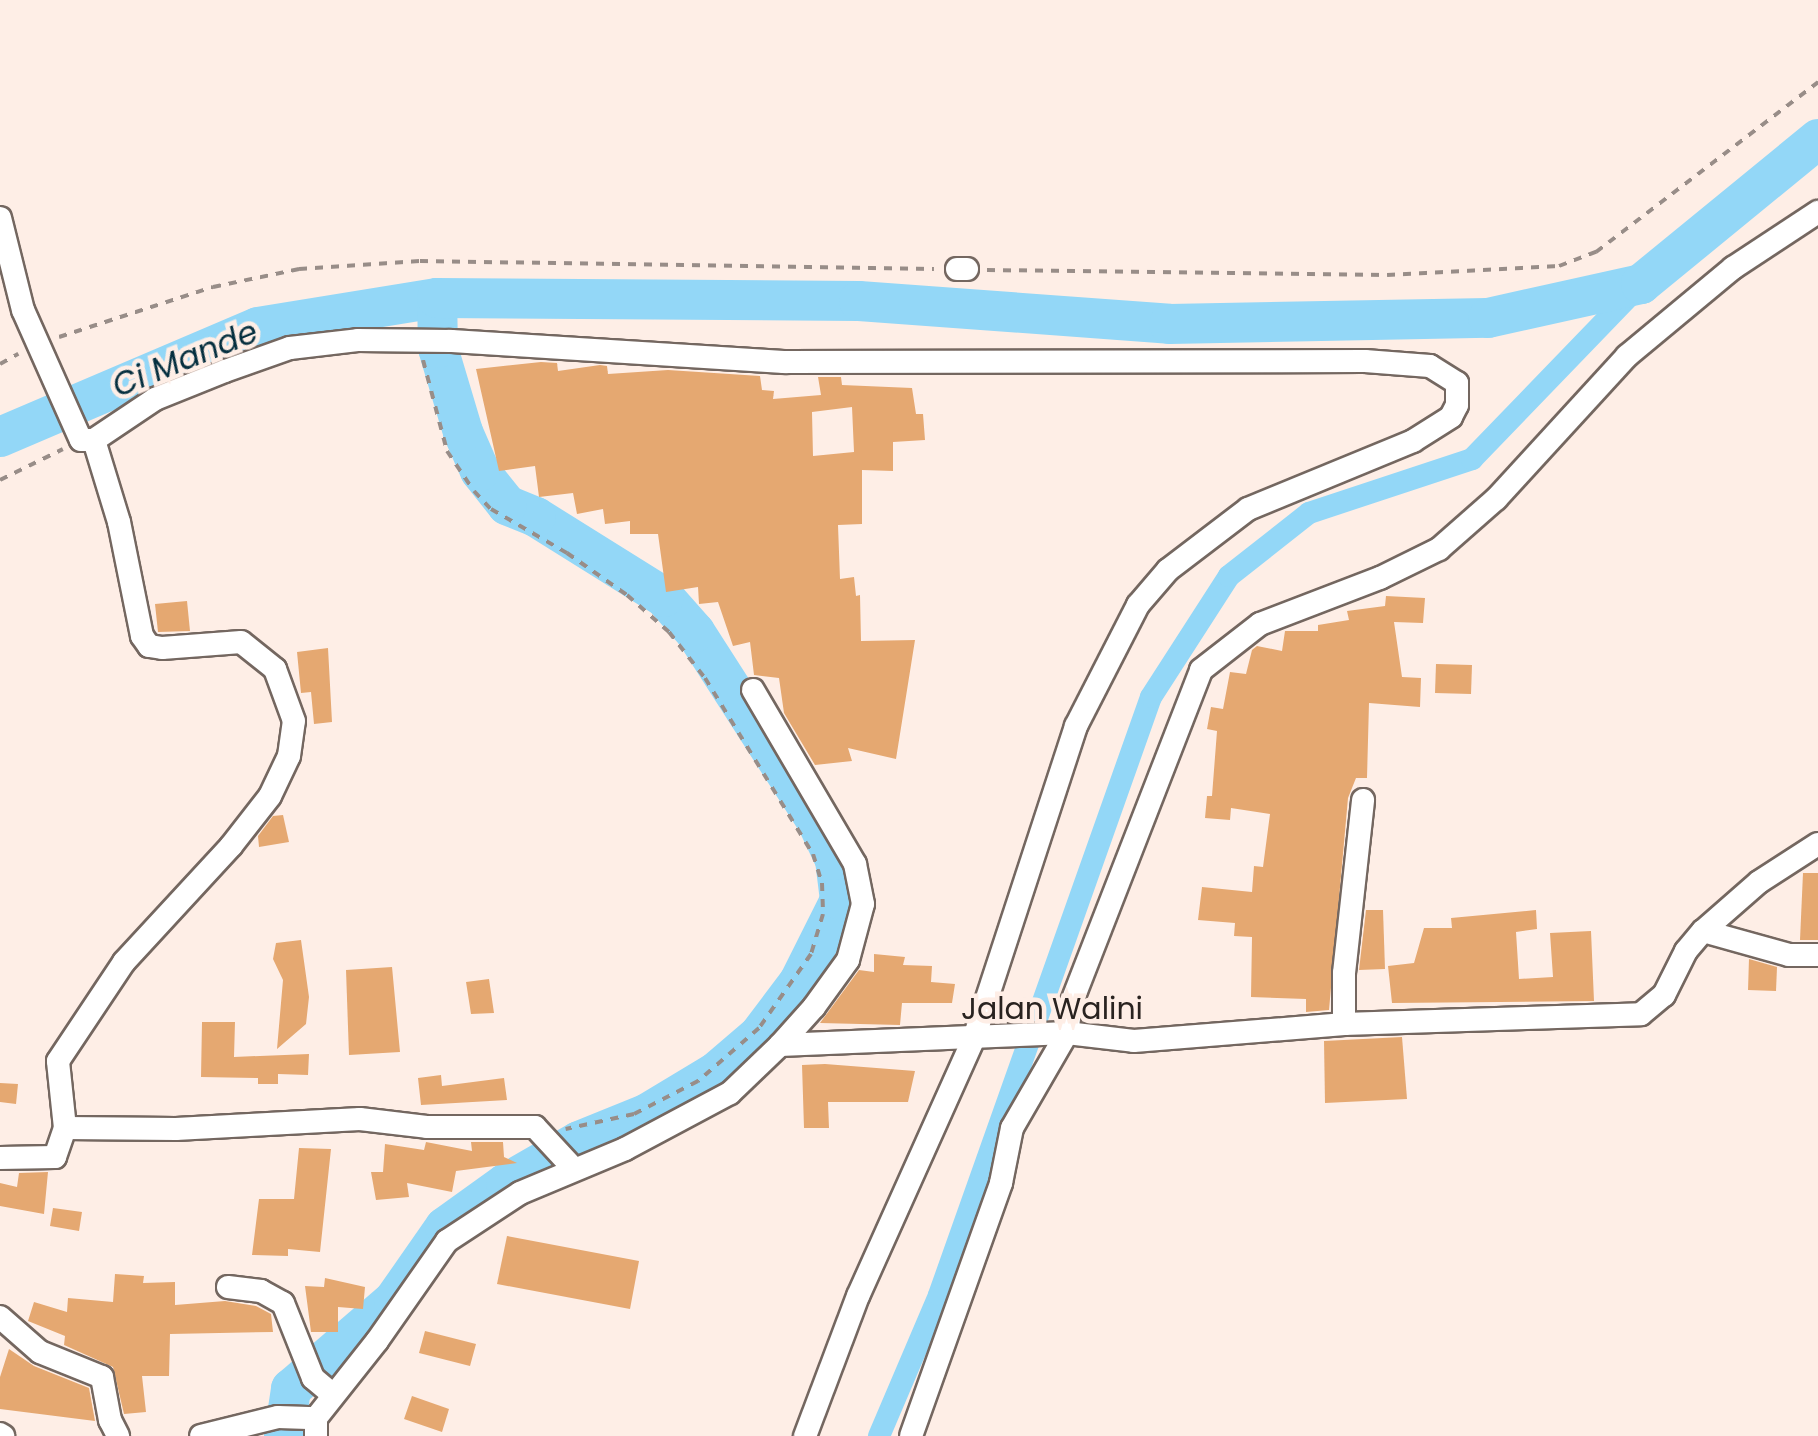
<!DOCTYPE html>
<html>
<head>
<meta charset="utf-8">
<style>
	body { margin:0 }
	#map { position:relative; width:1818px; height:1436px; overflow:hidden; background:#feeee6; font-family:Poppins,sans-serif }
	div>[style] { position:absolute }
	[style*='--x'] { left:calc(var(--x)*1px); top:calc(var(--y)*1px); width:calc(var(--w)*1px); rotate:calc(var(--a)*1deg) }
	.canal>* { height:22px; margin:-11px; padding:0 11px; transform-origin:11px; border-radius:11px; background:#93d7f7 }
	.river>* { height:40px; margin:-20px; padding:0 20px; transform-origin:20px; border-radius:20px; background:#93d7f7 }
	.building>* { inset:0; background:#e5a871 }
	.path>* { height:4px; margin-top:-2px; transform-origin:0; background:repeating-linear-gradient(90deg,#988d88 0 8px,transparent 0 16px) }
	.roads { filter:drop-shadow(2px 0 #746760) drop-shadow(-2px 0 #746760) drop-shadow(0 2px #746760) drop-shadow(0 -2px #746760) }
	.minor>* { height:22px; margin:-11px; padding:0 11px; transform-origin:11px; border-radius:11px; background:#fff }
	span { translate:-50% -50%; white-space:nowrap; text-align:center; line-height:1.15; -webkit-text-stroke:9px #feeee6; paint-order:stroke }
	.street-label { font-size:30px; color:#292320 }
	.water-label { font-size:32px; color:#052f3f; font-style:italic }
</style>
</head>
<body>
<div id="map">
	<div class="canal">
		<i style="--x:879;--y:1436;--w:153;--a:-66.9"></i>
		<i style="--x:939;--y:1295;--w:634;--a:-70.48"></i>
		<i style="--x:1151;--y:697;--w:144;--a:-57.2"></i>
		<i style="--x:1229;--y:576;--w:102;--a:-38.2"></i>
		<i style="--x:1309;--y:513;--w:172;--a:-18.3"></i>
		<i style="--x:1472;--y:459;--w:243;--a:-46"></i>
	</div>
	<div class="river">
		<i style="--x:0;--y:437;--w:280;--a:-23.1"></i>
		<i style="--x:258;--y:327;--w:181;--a:-9.2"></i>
		<i style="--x:284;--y:1436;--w:48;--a:-81.5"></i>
		<i style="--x:291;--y:1389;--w:136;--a:-40.8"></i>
		<i style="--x:394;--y:1300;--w:89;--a:-55.1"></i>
		<i style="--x:445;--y:1227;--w:75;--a:-35.8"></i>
		<i style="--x:506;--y:1183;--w:84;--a:-29.9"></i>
		<i style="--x:579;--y:1141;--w:74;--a:-22.1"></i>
		<i style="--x:648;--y:1113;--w:79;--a:-31.1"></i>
		<i style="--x:716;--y:1072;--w:57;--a:-40.7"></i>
		<i style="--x:759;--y:1035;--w:66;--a:-53"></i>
		<i style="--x:799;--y:982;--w:92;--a:-63.4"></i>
		<i style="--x:840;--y:900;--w:40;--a:-97.1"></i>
		<i style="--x:835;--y:860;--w:42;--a:-115.3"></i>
		<i style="--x:817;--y:822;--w:226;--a:-122.7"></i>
		<i style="--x:695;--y:632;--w:47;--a:-131.5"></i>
		<i style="--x:664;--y:597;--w:151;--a:-148"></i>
		<i style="--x:536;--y:517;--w:31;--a:-158"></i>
		<i style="--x:507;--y:505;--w:43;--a:-128.5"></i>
		<i style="--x:480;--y:471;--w:43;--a:-113.6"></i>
		<i style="--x:463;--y:432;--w:88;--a:-106.6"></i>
		<i style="--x:438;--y:348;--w:50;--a:-91.1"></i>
		<i style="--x:437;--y:298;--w:422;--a:0.4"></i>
		<i style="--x:859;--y:301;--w:311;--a:4.2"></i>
		<i style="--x:1169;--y:324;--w:319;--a:-1.1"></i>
		<i style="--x:1488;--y:318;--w:157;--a:-12.5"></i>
		<i style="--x:1641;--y:284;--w:229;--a:-39.3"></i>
	</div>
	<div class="building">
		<i style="clip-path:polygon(evenodd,541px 362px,557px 363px,558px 371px,600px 365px,607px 366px,608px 374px,668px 370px,760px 376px,762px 390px,774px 391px,773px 399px,821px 395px,818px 377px,841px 377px,842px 385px,912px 388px,916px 414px,923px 414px,925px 440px,893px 442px,893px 471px,862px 470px,862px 524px,838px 525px,840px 579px,854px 577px,856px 596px,860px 595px,861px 641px,915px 640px,896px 759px,848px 748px,852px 761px,815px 765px,784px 713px,779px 678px,754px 675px,750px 642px,733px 646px,718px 602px,699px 604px,698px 587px,666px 592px,658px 534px,630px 534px,630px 521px,605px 524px,603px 509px,577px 514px,573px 493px,539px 497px,535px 466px,499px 471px,476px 369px,541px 362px,852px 407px,854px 452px,813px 456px,812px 412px,852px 407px)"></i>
		<i style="clip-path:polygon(1386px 596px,1425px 598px,1423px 623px,1394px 622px,1402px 677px,1421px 678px,1420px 707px,1369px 703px,1367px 778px,1356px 778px,1348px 798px,1329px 1010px,1306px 1012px,1306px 999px,1251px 997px,1252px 937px,1234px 936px,1235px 923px,1198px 920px,1202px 887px,1252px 892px,1254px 866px,1263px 867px,1270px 814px,1231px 808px,1230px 820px,1205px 818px,1207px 796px,1212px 796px,1217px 731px,1207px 729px,1211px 707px,1223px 709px,1230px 672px,1246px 674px,1252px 650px,1257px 646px,1282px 651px,1285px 631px,1318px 631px,1318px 625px,1349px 620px,1347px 611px,1385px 606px)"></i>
		<i style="clip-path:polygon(187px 601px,190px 631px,158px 632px,155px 604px)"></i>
		<i style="clip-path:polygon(328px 648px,332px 722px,314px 724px,311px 692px,301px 693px,297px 652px)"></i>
		<i style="clip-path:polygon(1436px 664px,1472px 665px,1471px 694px,1435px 693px)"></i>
		<i style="clip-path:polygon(283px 815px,289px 842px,259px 847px,258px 836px,273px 816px)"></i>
		<i style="clip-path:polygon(1803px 873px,1818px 873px,1818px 940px,1800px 940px)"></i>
		<i style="clip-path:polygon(1366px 910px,1383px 910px,1385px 969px,1359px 970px)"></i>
		<i style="clip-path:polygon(1536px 910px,1537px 929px,1516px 932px,1519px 979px,1553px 977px,1550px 933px,1591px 931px,1594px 1001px,1392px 1003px,1388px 966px,1414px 963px,1424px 928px,1452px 928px,1451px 918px)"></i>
		<i style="clip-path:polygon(301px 940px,309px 997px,306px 1024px,277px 1049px,283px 980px,273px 959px,276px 943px)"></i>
		<i style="clip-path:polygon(874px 954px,905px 957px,903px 965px,932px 966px,931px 982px,955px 984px,952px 1003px,902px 1003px,900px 1025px,820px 1023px,859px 970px,874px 972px)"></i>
		<i style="clip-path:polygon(1749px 959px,1777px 967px,1776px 991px,1748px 990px)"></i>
		<i style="clip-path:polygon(392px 967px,400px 1052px,349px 1055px,346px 970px)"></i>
		<i style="clip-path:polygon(489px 979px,494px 1013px,471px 1014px,466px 982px)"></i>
		<i style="clip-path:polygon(202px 1022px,235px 1022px,234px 1057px,309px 1054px,308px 1075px,278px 1074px,278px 1084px,258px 1084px,258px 1078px,201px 1077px)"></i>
		<i style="clip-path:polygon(1402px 1037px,1407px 1099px,1325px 1103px,1324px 1041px)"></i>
		<i style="clip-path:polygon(802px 1065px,825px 1064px,915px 1071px,908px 1102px,828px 1102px,829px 1128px,804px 1128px)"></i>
		<i style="clip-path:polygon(441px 1075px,442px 1086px,504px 1078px,507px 1100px,421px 1105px,418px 1078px)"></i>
		<i style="clip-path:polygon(0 1083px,18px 1084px,16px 1104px,0 1102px)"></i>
		<i style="clip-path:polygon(426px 1142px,472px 1151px,471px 1142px,503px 1142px,504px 1157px,517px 1163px,456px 1171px,452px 1192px,407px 1183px,409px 1197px,376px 1200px,371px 1172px,383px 1172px,385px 1144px,424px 1150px)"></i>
		<i style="clip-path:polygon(299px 1148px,331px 1149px,320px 1252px,288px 1249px,288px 1256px,252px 1255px,259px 1199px,294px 1199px)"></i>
		<i style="clip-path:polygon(48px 1172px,44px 1214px,0 1206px,0 1183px,17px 1187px,19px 1173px)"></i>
		<i style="clip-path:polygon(53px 1208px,82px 1212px,79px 1231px,50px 1226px)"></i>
		<i style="clip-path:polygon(507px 1236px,639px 1261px,630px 1309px,497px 1284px)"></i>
		<i style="clip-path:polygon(115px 1274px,144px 1276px,143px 1283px,175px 1282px,175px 1305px,225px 1301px,256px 1306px,271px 1314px,273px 1332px,170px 1334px,169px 1376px,142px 1376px,146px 1412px,124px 1414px,113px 1367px,64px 1345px,65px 1336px,28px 1321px,34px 1302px,67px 1312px,68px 1298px,113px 1302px)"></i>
		<i style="clip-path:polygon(325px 1278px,365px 1287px,363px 1309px,338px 1307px,338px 1332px,311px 1332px,305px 1286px,324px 1287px)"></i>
		<i style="clip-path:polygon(425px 1331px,476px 1344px,470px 1366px,419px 1353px)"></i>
		<i style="clip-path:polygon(9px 1349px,34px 1366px,89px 1388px,95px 1421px,0 1409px,0 1377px)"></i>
		<i style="clip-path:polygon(412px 1396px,449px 1409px,442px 1432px,404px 1419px)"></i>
	</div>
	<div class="path">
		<i style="--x:987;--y:270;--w:400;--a:0.7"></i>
		<i style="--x:1387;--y:275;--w:172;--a:-3"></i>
		<i style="--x:1559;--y:266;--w:40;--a:-21"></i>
		<i style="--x:1596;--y:252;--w:280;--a:-37.4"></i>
		<i style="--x:59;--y:337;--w:162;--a:-18"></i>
		<i style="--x:213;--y:287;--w:88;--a:-11.8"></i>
		<i style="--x:299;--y:269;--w:121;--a:-3.8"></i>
		<i style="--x:420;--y:261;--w:514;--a:0.89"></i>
		<i style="--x:423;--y:360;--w:94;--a:75.2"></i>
		<i style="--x:447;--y:451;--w:48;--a:56"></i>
		<i style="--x:474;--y:491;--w:25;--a:47"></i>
		<i style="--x:491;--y:509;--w:88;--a:30.1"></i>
		<i style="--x:567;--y:553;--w:73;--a:35"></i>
		<i style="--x:627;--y:595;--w:56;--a:41.4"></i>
		<i style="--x:669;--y:632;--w:58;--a:52"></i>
		<i style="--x:705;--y:678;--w:206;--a:58.5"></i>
		<i style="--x:813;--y:854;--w:30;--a:73"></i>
		<i style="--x:822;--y:883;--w:31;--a:88"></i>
		<i style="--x:823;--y:914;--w:42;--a:106.7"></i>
		<i style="--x:811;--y:954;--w:90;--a:125.1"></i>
		<i style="--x:759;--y:1028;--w:81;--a:139"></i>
		<i style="--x:698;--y:1081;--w:72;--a:152.7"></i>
		<i style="--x:634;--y:1114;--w:70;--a:167.6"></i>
		<i style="--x:0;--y:364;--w:21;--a:-29"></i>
		<i style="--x:0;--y:480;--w:70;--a:-26.2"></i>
	</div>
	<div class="roads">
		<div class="minor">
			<i style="--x:0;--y:218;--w:95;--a:76"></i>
			<i style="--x:23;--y:310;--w:142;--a:66"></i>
			<i style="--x:81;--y:440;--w:13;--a:0"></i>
			<i style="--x:94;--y:440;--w:73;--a:-33.9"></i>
			<i style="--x:155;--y:399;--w:75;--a:-21.8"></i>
			<i style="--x:225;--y:371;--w:69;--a:-19.5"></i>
			<i style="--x:290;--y:348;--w:68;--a:-6.7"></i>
			<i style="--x:358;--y:340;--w:93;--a:0.6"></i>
			<i style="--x:451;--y:341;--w:334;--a:3.6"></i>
			<i style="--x:784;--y:362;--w:581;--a:-0.1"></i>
			<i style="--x:1365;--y:361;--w:65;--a:4.4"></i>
			<i style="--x:1430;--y:366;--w:32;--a:32"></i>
			<i style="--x:1457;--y:383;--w:22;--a:90"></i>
			<i style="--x:1457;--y:405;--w:13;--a:117"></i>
			<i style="--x:1451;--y:417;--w:45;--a:147.7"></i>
			<i style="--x:1413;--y:441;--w:178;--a:157.6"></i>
			<i style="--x:1248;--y:509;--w:101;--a:142.7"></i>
			<i style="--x:1168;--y:570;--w:46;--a:130.6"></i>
			<i style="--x:1138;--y:605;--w:136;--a:117.1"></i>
			<i style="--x:1076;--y:726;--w:328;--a:108.1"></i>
			<i style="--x:974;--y:1038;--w:283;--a:114.2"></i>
			<i style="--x:858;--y:1296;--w:150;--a:110.7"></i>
			<i style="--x:957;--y:269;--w:10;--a:0"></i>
			<i style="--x:753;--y:690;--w:202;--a:59.6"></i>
			<i style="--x:855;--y:864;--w:41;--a:78.7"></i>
			<i style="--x:863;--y:904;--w:58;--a:105"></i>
			<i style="--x:848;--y:960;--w:58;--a:125.9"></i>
			<i style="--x:814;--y:1007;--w:51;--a:131.8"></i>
			<i style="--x:1703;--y:931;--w:89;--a:15.6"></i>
			<i style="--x:1789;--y:955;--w:29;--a:0"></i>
			<i style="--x:1344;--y:1024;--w:51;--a:-90"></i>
			<i style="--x:1344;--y:973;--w:174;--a:-83.7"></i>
			<i style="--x:65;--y:1128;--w:67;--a:-96"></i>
			<i style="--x:58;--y:1061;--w:119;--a:-56.3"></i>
			<i style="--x:124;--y:962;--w:158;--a:-47.3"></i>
			<i style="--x:231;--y:846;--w:63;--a:-52"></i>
			<i style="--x:270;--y:796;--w:44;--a:-64.6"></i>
			<i style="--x:289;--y:756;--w:35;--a:-82"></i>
			<i style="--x:294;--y:721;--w:55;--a:-110.1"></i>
			<i style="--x:275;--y:669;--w:43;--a:-141.5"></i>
			<i style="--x:241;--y:642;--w:79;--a:175.7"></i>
			<i style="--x:162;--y:648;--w:13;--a:-171"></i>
			<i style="--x:149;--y:646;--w:12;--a:-125"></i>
			<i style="--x:142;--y:636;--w:116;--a:-101.4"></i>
			<i style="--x:119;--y:522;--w:86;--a:-107"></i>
			<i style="--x:0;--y:1158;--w:55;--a:-1"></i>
			<i style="--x:55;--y:1157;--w:31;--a:-71"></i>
			<i style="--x:65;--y:1128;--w:111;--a:0.5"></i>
			<i style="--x:176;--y:1129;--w:184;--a:-3.1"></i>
			<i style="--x:360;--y:1119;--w:67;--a:6.8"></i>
			<i style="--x:427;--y:1127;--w:108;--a:0"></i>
			<i style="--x:535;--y:1127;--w:56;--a:47.2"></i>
			<i style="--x:228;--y:1287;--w:33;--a:7"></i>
			<i style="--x:261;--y:1291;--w:25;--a:29"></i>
			<i style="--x:283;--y:1303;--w:81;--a:68.2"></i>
			<i style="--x:313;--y:1378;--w:26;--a:40"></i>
			<i style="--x:0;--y:1317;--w:53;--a:41.2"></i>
			<i style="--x:40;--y:1352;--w:67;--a:22"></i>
			<i style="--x:102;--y:1377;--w:44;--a:79.5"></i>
			<i style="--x:110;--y:1420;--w:18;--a:63"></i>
			<i style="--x:0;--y:1434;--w:4;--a:34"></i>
			<i style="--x:201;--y:1436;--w:79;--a:-13.9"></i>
			<i style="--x:278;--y:1417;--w:38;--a:2"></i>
			<i style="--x:316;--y:1436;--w:18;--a:-90"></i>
			<i style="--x:316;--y:1418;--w:98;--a:-51.6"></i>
			<i style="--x:377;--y:1341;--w:122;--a:-55"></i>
			<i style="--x:447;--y:1241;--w:87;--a:-33.3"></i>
			<i style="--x:520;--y:1193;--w:114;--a:-22.7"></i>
			<i style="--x:625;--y:1149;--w:119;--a:-28.1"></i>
			<i style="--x:730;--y:1093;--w:69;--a:-43.8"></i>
			<i style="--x:780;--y:1045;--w:287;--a:-2.4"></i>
			<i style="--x:1067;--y:1033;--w:67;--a:6.8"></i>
			<i style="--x:1134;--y:1041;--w:211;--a:-4.6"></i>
			<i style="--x:1344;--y:1024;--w:297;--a:-1.9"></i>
			<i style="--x:1641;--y:1014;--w:30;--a:-40"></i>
			<i style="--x:1664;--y:995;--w:49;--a:-63.4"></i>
			<i style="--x:1686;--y:951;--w:26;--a:-50"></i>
			<i style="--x:1703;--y:931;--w:74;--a:-41.2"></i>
			<i style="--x:1759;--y:882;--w:70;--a:-32.8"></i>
			<i style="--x:911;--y:1436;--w:269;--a:-70.4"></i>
			<i style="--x:1001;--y:1183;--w:56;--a:-78.7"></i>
			<i style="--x:1012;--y:1128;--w:110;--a:-59.9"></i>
			<i style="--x:1067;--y:1033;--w:29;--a:-82"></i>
			<i style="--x:1071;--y:1004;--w:358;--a:-68.7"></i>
			<i style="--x:1201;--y:670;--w:75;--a:-37.9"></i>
			<i style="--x:1260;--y:624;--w:129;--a:-21"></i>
			<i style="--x:1380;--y:578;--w:66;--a:-26.2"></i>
			<i style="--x:1439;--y:549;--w:76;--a:-41.3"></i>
			<i style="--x:1496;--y:499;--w:194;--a:-47.5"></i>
			<i style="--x:1627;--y:356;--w:138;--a:-39.7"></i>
			<i style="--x:1733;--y:268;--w:102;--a:-33.4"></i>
		</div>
	</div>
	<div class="street-label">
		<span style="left:1052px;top:1009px">Jalan Walini</span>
	</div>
	<div class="water-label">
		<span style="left:185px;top:359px;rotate:-22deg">Ci Mande</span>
	</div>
</div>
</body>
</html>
